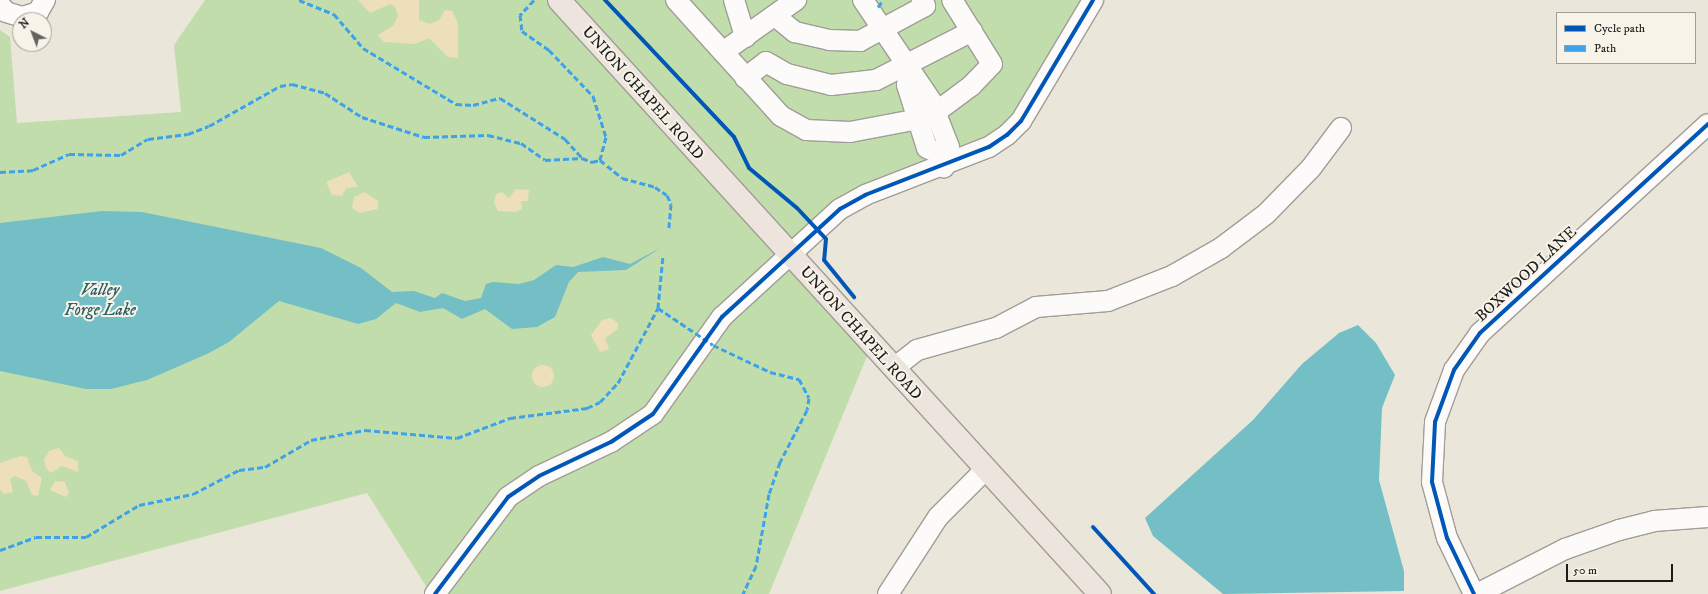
<!DOCTYPE html>
<html>
<head>
<meta charset="utf-8">
<style>
	body { margin:0 }
	#map { position:relative; width:1708px; height:594px; overflow:hidden; background:#ebe6da; font-family:"IM FELL DW Pica",serif }
	div>[style] { position:absolute }
	[style*='--x'] { left:calc(var(--x)*1px); top:calc(var(--y)*1px); width:calc(var(--w)*1px); rotate:calc(var(--a)*1deg) }
	.green>* { inset:0; background:#c2ddac }
	.sand>* { inset:0; background:#eddfb9 }
	.round { border-radius:50% }
	.water>* { inset:0; background:#73bfc5 }
	.roads { filter:drop-shadow(1px 0 #a09d97) drop-shadow(-1px 0 #a09d97) drop-shadow(0 1px #a09d97) drop-shadow(0 -1px #a09d97) }
	.minor>* { height:20px; margin:-10px; padding:0 10px; transform-origin:10px; border-radius:10px; background:#fcfbf9 }
	.major>* { height:22px; margin:-11px; padding:0 11px; transform-origin:11px; border-radius:11px; background:#ede5dd }
	.quiet>* { height:3px; margin-top:-1.5px; transform-origin:0; background:repeating-linear-gradient(90deg,#3da2ea 0 6px,transparent 0 9px) }
	.cycleway>* { height:4px; margin:-2px; padding:0 2px; transform-origin:2px; border-radius:2px; background:#0057b8 }
	span { translate:-50% -50%; white-space:nowrap; text-align:center; line-height:1.15; -webkit-text-stroke:4px #f7f3e8; paint-order:stroke }
	.street-label { font-size:16px; color:#1c1c1c }
	.water-label { font-size:17px; color:#2c5e64; font-style:italic }
	.legend { position:absolute; left:1556px; top:12px; width:140px; height:52px; box-sizing:border-box; background:#f7f3e8; border:1px solid #9f9d96; margin:0; padding:5px 7px; list-style:none; font-size:12px; color:#1c1c1c }
	.legend li { display:flex; align-items:center; gap:8px; height:20px }
	.legend b { width:20px; border:1px solid #9f9d96 }
	.north { position:absolute; left:12px; top:12px; width:40px; height:40px; box-sizing:border-box; background:#f7f3e8; border:1px solid #9f9d96; border-radius:50%; rotate:318deg; font-size:11px; font-weight:700; line-height:16px; text-align:center; color:#1c1c1c }
	.north::after { content:''; display:block; margin:auto; width:14px; height:18px; background:#64635e; clip-path:polygon(50% 0,100% 100%,50% 72%,0 100%) }
	.scale { position:absolute; left:1566px; top:564px; width:107px; height:18px; box-sizing:border-box; border:2px solid #1c1c1c; border-top:0; padding-left:5px; font-size:12px; line-height:14px; white-space:nowrap; color:#1c1c1c; -webkit-text-stroke:3px #f7f3e8; paint-order:stroke }
</style>
</head>
<body>
<div id="map">
	<div class="green">
		<i style="clip-path:polygon(205px 0,1093px 0,1021px 121px,884px 187px,789px 253px,872px 344px,769px 594px,431px 594px,367px 493px,0 591px,0 30px,10px 37px,17px 123px,181px 112px,174px 45px)"></i>
	</div>
	<div class="sand">
		<i style="clip-path:polygon(358px 0,419px 0,419px 20px,430px 24px,439px 20px,445px 10px,452px 11px,458px 23px,458px 58px,448px 57px,429px 38px,415px 44px,384px 42px,378px 35px,393px 26px,398px 16px,395px 7px,390px 4px,370px 13px)"></i>
		<i style="clip-path:polygon(349px 172px,358px 187px,346px 188px,342px 196px,332px 195px,326px 182px)"></i>
		<i style="clip-path:polygon(516px 189px,529px 190px,528px 201px,521px 201px,522px 209px,516px 212px,498px 211px,494px 203px,496px 194px,502px 192px,509px 198px)"></i>
		<i style="clip-path:polygon(364px 192px,378px 201px,378px 209px,360px 213px,352px 208px,354px 197px)"></i>
		<i style="clip-path:polygon(611px 318px,618px 323px,618px 329px,605px 338px,609px 349px,600px 352px,591px 335px,602px 320px)"></i>
		<i class="round" style="left:532px;top:365px;width:22px;height:22px"></i>
		<i style="clip-path:polygon(59px 448px,65px 456px,78px 461px,78px 472px,62px 466px,51px 473px,46px 468px,44px 460px,49px 451px)"></i>
		<i style="clip-path:polygon(21px 456px,27px 457px,32px 471px,42px 478px,38px 496px,32px 495px,26px 481px,15px 476px,10px 479px,13px 492px,4px 494px,0 490px,0 463px)"></i>
		<i style="clip-path:polygon(55px 481px,65px 482px,69px 493px,66px 497px,50px 490px)"></i>
	</div>
	<div class="water">
		<i style="clip-path:polygon(102px 211px,142px 212px,321px 248px,361px 268px,392px 292px,414px 291px,435px 298px,442px 293px,465px 301px,481px 298px,486px 284px,493px 282px,519px 284px,534px 280px,556px 265px,573px 267px,603px 257px,630px 264px,662px 247px,626px 270px,578px 272px,569px 282px,555px 317px,537px 327px,512px 329px,485px 309px,462px 319px,443px 308px,420px 312px,396px 303px,376px 319px,358px 324px,279px 301px,229px 342px,207px 354px,147px 380px,111px 389px,86px 389px,0 371px,0 223px)"></i>
		<i style="clip-path:polygon(1358px 325px,1376px 343px,1395px 375px,1382px 408px,1379px 480px,1404px 571px,1404px 591px,1223px 594px,1153px 536px,1145px 518px,1253px 420px,1302px 364px,1339px 333px)"></i>
	</div>
	<div class="roads">
		<div class="minor">
			<i style="--x:676;--y:0;--w:70;--a:47.9"></i>
			<i style="--x:723;--y:52;--w:90;--a:-35.5"></i>
			<i style="--x:734;--y:0;--w:39;--a:73"></i>
			<i style="--x:863;--y:0;--w:122;--a:56"></i>
			<i style="--x:931;--y:101;--w:49;--a:68.6"></i>
			<i style="--x:949;--y:147;--w:11;--a:142"></i>
			<i style="--x:0;--y:5;--w:9;--a:49"></i>
			<i style="--x:6;--y:12;--w:17;--a:17"></i>
			<i style="--x:22;--y:17;--w:17;--a:-17"></i>
			<i style="--x:38;--y:12;--w:14;--a:-60"></i>
			<i style="--x:775;--y:16;--w:26;--a:39"></i>
			<i style="--x:795;--y:32;--w:35;--a:13"></i>
			<i style="--x:829;--y:40;--w:31;--a:2"></i>
			<i style="--x:860;--y:41;--w:74;--a:-28.3"></i>
			<i style="--x:925;--y:6;--w:7;--a:-117"></i>
			<i style="--x:723;--y:52;--w:86;--a:47.8"></i>
			<i style="--x:781;--y:116;--w:29;--a:29"></i>
			<i style="--x:806;--y:130;--w:44;--a:2.6"></i>
			<i style="--x:850;--y:132;--w:70;--a:-10.7"></i>
			<i style="--x:919;--y:119;--w:18;--a:-22"></i>
			<i style="--x:936;--y:112;--w:44;--a:-36.6"></i>
			<i style="--x:971;--y:86;--w:30;--a:-46"></i>
			<i style="--x:992;--y:64;--w:75;--a:-122"></i>
			<i style="--x:909;--y:72;--w:13;--a:99"></i>
			<i style="--x:907;--y:85;--w:66;--a:72.4"></i>
			<i style="--x:927;--y:148;--w:14;--a:25"></i>
			<i style="--x:940;--y:154;--w:14;--a:73"></i>
			<i style="--x:745;--y:78;--w:26;--a:-37"></i>
			<i style="--x:766;--y:62;--w:24;--a:30"></i>
			<i style="--x:787;--y:74;--w:45;--a:14"></i>
			<i style="--x:831;--y:85;--w:45;--a:-6.3"></i>
			<i style="--x:876;--y:80;--w:108;--a:-27"></i>
			<i style="--x:894;--y:368;--w:29;--a:-38"></i>
			<i style="--x:917;--y:350;--w:82;--a:-15.6"></i>
			<i style="--x:996;--y:328;--w:45;--a:-27.7"></i>
			<i style="--x:1036;--y:307;--w:72;--a:-4.8"></i>
			<i style="--x:1108;--y:301;--w:69;--a:-21.3"></i>
			<i style="--x:1172;--y:276;--w:56;--a:-29.7"></i>
			<i style="--x:1221;--y:248;--w:56;--a:-37.1"></i>
			<i style="--x:1266;--y:214;--w:64;--a:-45.6"></i>
			<i style="--x:1311;--y:168;--w:50;--a:-53.1"></i>
			<i style="--x:435;--y:594;--w:121;--a:-53"></i>
			<i style="--x:508;--y:497;--w:37;--a:-34"></i>
			<i style="--x:539;--y:476;--w:80;--a:-25.3"></i>
			<i style="--x:611;--y:442;--w:50;--a:-33.7"></i>
			<i style="--x:653;--y:414;--w:119;--a:-54.6"></i>
			<i style="--x:722;--y:317;--w:160;--a:-42.5"></i>
			<i style="--x:840;--y:209;--w:29;--a:-29"></i>
			<i style="--x:865;--y:195;--w:133;--a:-21.2"></i>
			<i style="--x:989;--y:147;--w:22;--a:-34"></i>
			<i style="--x:1007;--y:135;--w:20;--a:-45"></i>
			<i style="--x:1021;--y:121;--w:141;--a:-59.2"></i>
			<i style="--x:888;--y:594;--w:92;--a:-57"></i>
			<i style="--x:938;--y:517;--w:68;--a:-45"></i>
			<i style="--x:1474;--y:594;--w:62;--a:-115.7"></i>
			<i style="--x:1447;--y:538;--w:58;--a:-105"></i>
			<i style="--x:1432;--y:482;--w:60;--a:-87.1"></i>
			<i style="--x:1435;--y:422;--w:55;--a:-69.9"></i>
			<i style="--x:1454;--y:370;--w:45;--a:-54.9"></i>
			<i style="--x:1480;--y:333;--w:309;--a:-42.5"></i>
			<i style="--x:1477;--y:594;--w:99;--a:-27.1"></i>
			<i style="--x:1565;--y:549;--w:57;--a:-19.4"></i>
			<i style="--x:1619;--y:530;--w:36;--a:-14"></i>
			<i style="--x:1654;--y:521;--w:54;--a:-4.2"></i>
		</div>
		<div class="major">
			<i style="--x:559;--y:0;--w:803;--a:47.67"></i>
		</div>
	</div>
	<div class="quiet">
		<i style="--x:299;--y:0;--w:38;--a:22"></i>
		<i style="--x:334;--y:14;--w:45;--a:49.5"></i>
		<i style="--x:363;--y:48;--w:109;--a:31.1"></i>
		<i style="--x:456;--y:104;--w:17;--a:3"></i>
		<i style="--x:473;--y:105;--w:28;--a:-15"></i>
		<i style="--x:500;--y:98;--w:77;--a:32.2"></i>
		<i style="--x:565;--y:139;--w:25;--a:48"></i>
		<i style="--x:582;--y:158;--w:11;--a:22"></i>
		<i style="--x:592;--y:162;--w:8;--a:-14"></i>
		<i style="--x:534;--y:0;--w:21;--a:133"></i>
		<i style="--x:520;--y:15;--w:16;--a:83"></i>
		<i style="--x:522;--y:31;--w:33;--a:35"></i>
		<i style="--x:549;--y:50;--w:64;--a:46.3"></i>
		<i style="--x:593;--y:96;--w:43;--a:72.4"></i>
		<i style="--x:606;--y:137;--w:24;--a:105"></i>
		<i style="--x:600;--y:160;--w:28;--a:39"></i>
		<i style="--x:622;--y:178;--w:34;--a:15"></i>
		<i style="--x:655;--y:187;--w:14;--a:34"></i>
		<i style="--x:667;--y:195;--w:10;--a:66"></i>
		<i style="--x:671;--y:204;--w:25;--a:95"></i>
		<i style="--x:878;--y:7;--w:9;--a:-54"></i>
		<i style="--x:0;--y:172;--w:33;--a:-3"></i>
		<i style="--x:33;--y:170;--w:39;--a:-24"></i>
		<i style="--x:69;--y:154;--w:52;--a:1.1"></i>
		<i style="--x:121;--y:155;--w:31;--a:-31"></i>
		<i style="--x:148;--y:139;--w:40;--a:-7.1"></i>
		<i style="--x:188;--y:134;--w:22;--a:-21"></i>
		<i style="--x:209;--y:126;--w:81;--a:-29.4"></i>
		<i style="--x:280;--y:86;--w:12;--a:-9"></i>
		<i style="--x:292;--y:84;--w:34;--a:15"></i>
		<i style="--x:325;--y:93;--w:44;--a:33"></i>
		<i style="--x:362;--y:117;--w:65;--a:17.9"></i>
		<i style="--x:424;--y:137;--w:64;--a:-1.8"></i>
		<i style="--x:488;--y:135;--w:34;--a:14"></i>
		<i style="--x:521;--y:143;--w:29;--a:35"></i>
		<i style="--x:545;--y:160;--w:37;--a:-3"></i>
		<i style="--x:658;--y:308;--w:53;--a:-84.6"></i>
		<i style="--x:0;--y:550;--w:38;--a:-20"></i>
		<i style="--x:36;--y:537;--w:50;--a:0"></i>
		<i style="--x:86;--y:537;--w:62;--a:-31.1"></i>
		<i style="--x:139;--y:505;--w:55;--a:-11.5"></i>
		<i style="--x:193;--y:494;--w:52;--a:-27.6"></i>
		<i style="--x:239;--y:470;--w:26;--a:-7"></i>
		<i style="--x:265;--y:467;--w:53;--a:-30.4"></i>
		<i style="--x:311;--y:440;--w:55;--a:-10.5"></i>
		<i style="--x:365;--y:430;--w:92;--a:5"></i>
		<i style="--x:457;--y:438;--w:57;--a:-20.7"></i>
		<i style="--x:510;--y:418;--w:78;--a:-7.4"></i>
		<i style="--x:587;--y:408;--w:14;--a:-25"></i>
		<i style="--x:600;--y:402;--w:26;--a:-47"></i>
		<i style="--x:618;--y:383;--w:85;--a:-61.9"></i>
		<i style="--x:658;--y:308;--w:66;--a:33.9"></i>
		<i style="--x:713;--y:345;--w:63;--a:25.3"></i>
		<i style="--x:770;--y:372;--w:30;--a:14"></i>
		<i style="--x:799;--y:379;--w:21;--a:62"></i>
		<i style="--x:809;--y:398;--w:12;--a:99"></i>
		<i style="--x:807;--y:410;--w:59;--a:117.4"></i>
		<i style="--x:780;--y:462;--w:34;--a:109"></i>
		<i style="--x:769;--y:494;--w:73;--a:100.2"></i>
		<i style="--x:756;--y:566;--w:31;--a:115"></i>
	</div>
	<div class="cycleway">
		<i style="--x:605;--y:0;--w:188;--a:46.7"></i>
		<i style="--x:734;--y:137;--w:34;--a:64"></i>
		<i style="--x:749;--y:168;--w:62;--a:39.8"></i>
		<i style="--x:797;--y:208;--w:42;--a:46.9"></i>
		<i style="--x:826;--y:239;--w:21;--a:95"></i>
		<i style="--x:824;--y:260;--w:48;--a:51"></i>
		<i style="--x:1093;--y:527;--w:91;--a:47.7"></i>
		<i style="--x:435;--y:594;--w:121;--a:-53"></i>
		<i style="--x:508;--y:497;--w:37;--a:-34"></i>
		<i style="--x:539;--y:476;--w:80;--a:-25.3"></i>
		<i style="--x:611;--y:442;--w:50;--a:-33.7"></i>
		<i style="--x:653;--y:414;--w:119;--a:-54.6"></i>
		<i style="--x:722;--y:317;--w:160;--a:-42.5"></i>
		<i style="--x:840;--y:209;--w:29;--a:-29"></i>
		<i style="--x:865;--y:195;--w:133;--a:-21.2"></i>
		<i style="--x:989;--y:147;--w:22;--a:-34"></i>
		<i style="--x:1007;--y:135;--w:20;--a:-45"></i>
		<i style="--x:1021;--y:121;--w:141;--a:-59.2"></i>
		<i style="--x:1474;--y:594;--w:62;--a:-115.7"></i>
		<i style="--x:1447;--y:538;--w:58;--a:-105"></i>
		<i style="--x:1432;--y:482;--w:60;--a:-87.1"></i>
		<i style="--x:1435;--y:422;--w:55;--a:-69.9"></i>
		<i style="--x:1454;--y:370;--w:45;--a:-54.9"></i>
		<i style="--x:1480;--y:333;--w:309;--a:-42.5"></i>
	</div>
	<div class="street-label">
		<span style="left:643px;top:93px;rotate:48deg">UNION CHAPEL ROAD</span>
		<span style="left:1526px;top:274px;rotate:-43deg">BOXWOOD LANE</span>
		<span style="left:861px;top:333px;rotate:48deg">UNION CHAPEL ROAD</span>
	</div>
	<div class="water-label">
		<span style="left:100px;top:301px">Valley<br>Forge Lake</span>
	</div>
	<ul class="legend">
	<li><b style="height:5px;background:#0057b8"></b>Cycle path</li>
	<li><b style="height:5px;background:#3da2ea"></b>Path</li>
	</ul>
	<div class="north">N</div>
	<div class="scale">50 m</div>
</div>
</body>
</html>
